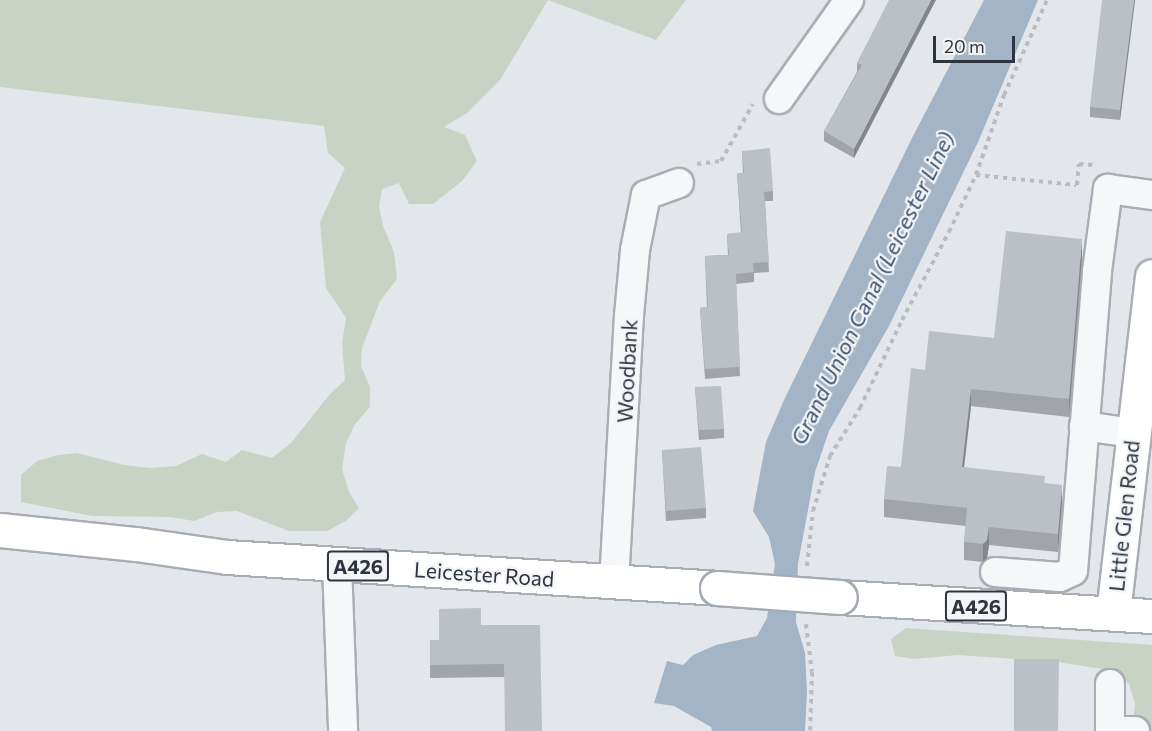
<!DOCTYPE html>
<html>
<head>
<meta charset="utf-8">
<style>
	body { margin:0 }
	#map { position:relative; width:1152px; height:731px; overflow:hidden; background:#e3e6ea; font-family:Commissioner,sans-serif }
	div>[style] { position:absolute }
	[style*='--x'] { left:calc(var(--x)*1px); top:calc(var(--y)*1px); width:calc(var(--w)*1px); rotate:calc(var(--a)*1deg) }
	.green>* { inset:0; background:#c9d3c5 }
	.water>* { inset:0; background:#a2b4c6 }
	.path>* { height:4px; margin-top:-2px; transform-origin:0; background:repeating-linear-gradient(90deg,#babcc1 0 4.5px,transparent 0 9px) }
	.roads { filter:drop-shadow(2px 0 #a9adb4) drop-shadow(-2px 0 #a9adb4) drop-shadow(0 2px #a9adb4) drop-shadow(0 -2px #a9adb4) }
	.minor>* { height:28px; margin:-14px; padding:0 14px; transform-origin:14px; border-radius:14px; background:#f6f7f8 }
	.major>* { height:33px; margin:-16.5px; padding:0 16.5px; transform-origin:16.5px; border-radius:16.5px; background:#fff }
	.bridges { filter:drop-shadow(2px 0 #a4abb4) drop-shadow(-2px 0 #a4abb4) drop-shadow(0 2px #a4abb4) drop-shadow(0 -2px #a4abb4) }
	.major-bridge>* { height:33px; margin:-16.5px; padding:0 16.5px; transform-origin:16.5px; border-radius:16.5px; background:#fff }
	.wall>* { inset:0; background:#a1a4aa }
	.shaded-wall>* { inset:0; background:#83868b }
	.building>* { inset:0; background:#bbbfc6 }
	span { translate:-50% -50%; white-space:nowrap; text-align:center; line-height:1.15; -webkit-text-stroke:4.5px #f3f5f7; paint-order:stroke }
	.shield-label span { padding:2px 4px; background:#f3f5f7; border:2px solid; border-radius:4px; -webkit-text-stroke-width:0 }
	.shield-label { font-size:20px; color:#2d3440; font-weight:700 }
	.street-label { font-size:21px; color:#2d3440 }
	.water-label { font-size:22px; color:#3b5370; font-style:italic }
	.scale { position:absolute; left:933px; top:36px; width:82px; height:27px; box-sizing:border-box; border:3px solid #2d3440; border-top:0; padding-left:8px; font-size:18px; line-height:21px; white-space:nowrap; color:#2d3440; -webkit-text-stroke:4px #f3f5f7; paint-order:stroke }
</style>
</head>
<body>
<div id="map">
	<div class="green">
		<i style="clip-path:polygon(0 0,686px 0,656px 40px,548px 0,500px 80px,467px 113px,444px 127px,465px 135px,477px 161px,462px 181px,433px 204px,409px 204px,399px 183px,382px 189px,379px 206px,383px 226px,394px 252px,397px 279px,380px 301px,362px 348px,361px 366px,370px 387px,370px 407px,355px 424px,346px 443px,342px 469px,349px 492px,359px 508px,346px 521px,327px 531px,289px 531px,237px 511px,217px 512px,194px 521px,170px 517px,92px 516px,21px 502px,21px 475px,37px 461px,58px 455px,77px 453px,124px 465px,150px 468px,176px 466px,202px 454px,226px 462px,242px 450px,272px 458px,291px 443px,330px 394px,345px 380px,342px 343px,346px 318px,326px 288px,320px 222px,345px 168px,328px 153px,324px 126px,0 87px)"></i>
		<i style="clip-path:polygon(906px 628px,1152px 645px,1152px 731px,1132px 731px,1135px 704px,1129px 684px,1114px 671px,1058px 662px,958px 655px,914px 659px,895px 656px,891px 639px)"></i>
	</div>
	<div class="water">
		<i style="clip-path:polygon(984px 0,1038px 0,978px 142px,889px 326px,829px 431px,815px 472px,798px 564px,796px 622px,805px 653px,807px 692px,805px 731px,712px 731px,711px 727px,674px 706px,654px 703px,667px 661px,683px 665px,693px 655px,716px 645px,757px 636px,767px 618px,775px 564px,769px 537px,753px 511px,766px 442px,784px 400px,913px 136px)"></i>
	</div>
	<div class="path">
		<i style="--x:697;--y:164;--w:24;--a:-7"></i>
		<i style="--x:721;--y:161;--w:65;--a:-60.7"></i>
		<i style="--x:976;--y:175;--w:101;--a:5.7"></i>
		<i style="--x:1077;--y:185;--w:21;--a:-85"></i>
		<i style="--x:1079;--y:164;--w:14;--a:4"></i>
		<i style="--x:807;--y:566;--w:55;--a:-83.8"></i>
		<i style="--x:813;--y:511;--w:58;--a:-72.8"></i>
		<i style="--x:830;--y:456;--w:57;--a:-58"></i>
		<i style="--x:860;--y:408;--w:98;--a:-64.5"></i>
		<i style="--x:902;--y:320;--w:100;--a:-61.9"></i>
		<i style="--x:949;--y:232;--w:63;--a:-64.7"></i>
		<i style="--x:976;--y:175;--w:85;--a:-70.7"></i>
		<i style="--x:1004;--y:95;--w:104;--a:-65.6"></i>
		<i style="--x:806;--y:624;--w:48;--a:82.9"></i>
		<i style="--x:812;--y:672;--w:59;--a:91.9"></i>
	</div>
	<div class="roads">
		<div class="minor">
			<i style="--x:779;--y:99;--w:121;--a:-54.7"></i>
			<i style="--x:1084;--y:426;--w:49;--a:8.1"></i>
			<i style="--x:337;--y:564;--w:167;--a:87.9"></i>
			<i style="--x:995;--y:572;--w:65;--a:4.4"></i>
			<i style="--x:1060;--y:577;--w:14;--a:-25"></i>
			<i style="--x:1073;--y:571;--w:301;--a:-85.4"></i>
			<i style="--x:1097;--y:271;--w:83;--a:-82.4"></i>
			<i style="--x:1108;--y:189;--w:44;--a:7.8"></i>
			<i style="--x:614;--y:583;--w:267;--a:-86.8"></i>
			<i style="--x:629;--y:316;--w:66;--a:-84.8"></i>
			<i style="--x:635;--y:250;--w:56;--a:-78.7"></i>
			<i style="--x:646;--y:195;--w:35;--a:-20"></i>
			<i style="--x:1110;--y:684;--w:47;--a:90"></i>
			<i style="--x:1125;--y:731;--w:10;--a:0"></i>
		</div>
		<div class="major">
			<i style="--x:0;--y:530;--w:137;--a:5.9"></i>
			<i style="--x:136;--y:544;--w:92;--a:8.1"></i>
			<i style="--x:227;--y:557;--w:491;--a:3.6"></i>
			<i style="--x:840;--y:597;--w:313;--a:3.5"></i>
			<i style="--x:1113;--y:613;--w:339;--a:-83.4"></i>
		</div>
	</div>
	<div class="bridges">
		<div class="major-bridge">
			<i style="--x:717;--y:588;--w:123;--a:4.2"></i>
		</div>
	</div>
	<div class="wall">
		<i style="clip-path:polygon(890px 0,854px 158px,824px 141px,824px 131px,857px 72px,857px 63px)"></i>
		<i style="clip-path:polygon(1135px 0,1120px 120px,1090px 117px,1090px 107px)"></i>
		<i style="clip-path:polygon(742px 151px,773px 191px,773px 201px,765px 201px,769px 272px,754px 273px,754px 282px,736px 284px,740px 376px,705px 379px,700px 308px,707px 307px,705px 256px,728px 255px,727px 234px,741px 233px,737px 173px,743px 173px)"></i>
		<i style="clip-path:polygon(1082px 257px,1069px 417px,971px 406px,964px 467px,1045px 484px,1062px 503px,1058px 552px,989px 545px,987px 558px,983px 562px,964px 560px,964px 542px,966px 526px,884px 517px,884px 499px,901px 467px,925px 370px,994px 338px)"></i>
		<i style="clip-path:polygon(695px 387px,724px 429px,724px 438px,699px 440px)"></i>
		<i style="clip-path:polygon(662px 450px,706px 508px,706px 518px,666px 521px)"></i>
		<i style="clip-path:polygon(481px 625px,540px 625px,504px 677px,430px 678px,430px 640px,439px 640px)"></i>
	</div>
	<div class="shaded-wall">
		<i style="clip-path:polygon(931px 0,936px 0,854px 158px,854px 149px)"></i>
		<i style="clip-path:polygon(1134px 0,1135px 0,1120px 120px,1120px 110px)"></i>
		<i style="clip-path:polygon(1082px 239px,1082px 257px,1069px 417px,1069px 399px)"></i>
		<i style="clip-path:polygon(971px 389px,971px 406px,962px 485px,962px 467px)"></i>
		<i style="clip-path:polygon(1062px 485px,1062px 503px,1058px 552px,1058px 534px)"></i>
		<i style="clip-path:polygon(989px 527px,989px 545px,987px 558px,983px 562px,983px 544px)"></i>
	</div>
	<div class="building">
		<i style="clip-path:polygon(889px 0,931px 0,854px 149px,824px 131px,862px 65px,857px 63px)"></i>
		<i style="clip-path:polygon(1102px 0,1134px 0,1120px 110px,1090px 107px)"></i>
		<i style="clip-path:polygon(770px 148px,773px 191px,764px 192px,769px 262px,753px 263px,754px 272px,736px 274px,740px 367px,705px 369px,700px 308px,708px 307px,705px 256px,729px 255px,727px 234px,742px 232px,737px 173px,744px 173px,742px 151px)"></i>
		<i style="clip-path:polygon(1006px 231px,1082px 239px,1069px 399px,971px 389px,962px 467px,1045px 476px,1044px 483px,1062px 485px,1058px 534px,989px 527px,987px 540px,983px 544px,964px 542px,967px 508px,884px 499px,887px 466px,901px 467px,911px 368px,925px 370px,929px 331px,994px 338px)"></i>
		<i style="clip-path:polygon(721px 386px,724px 429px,699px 430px,695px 387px)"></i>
		<i style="clip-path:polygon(701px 447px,706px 508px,666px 511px,662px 450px)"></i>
		<i style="clip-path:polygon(481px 608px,481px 625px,540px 625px,542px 731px,505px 731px,504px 664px,430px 665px,430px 640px,439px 640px,439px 609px)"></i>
		<i style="clip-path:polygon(1014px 659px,1059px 659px,1058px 731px,1014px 731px)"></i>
	</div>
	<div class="shield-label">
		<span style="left:358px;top:566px">A426</span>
		<span style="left:976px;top:606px">A426</span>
	</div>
	<div class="street-label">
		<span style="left:627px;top:371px;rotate:-87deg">Woodbank</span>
		<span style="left:1124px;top:516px;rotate:-84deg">Little Glen Road</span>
		<span style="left:484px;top:574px;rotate:4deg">Leicester Road</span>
	</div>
	<div class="water-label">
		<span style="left:872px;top:288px;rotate:-64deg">Grand Union Canal (Leicester Line)</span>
	</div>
	<div class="scale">20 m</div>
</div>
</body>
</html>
